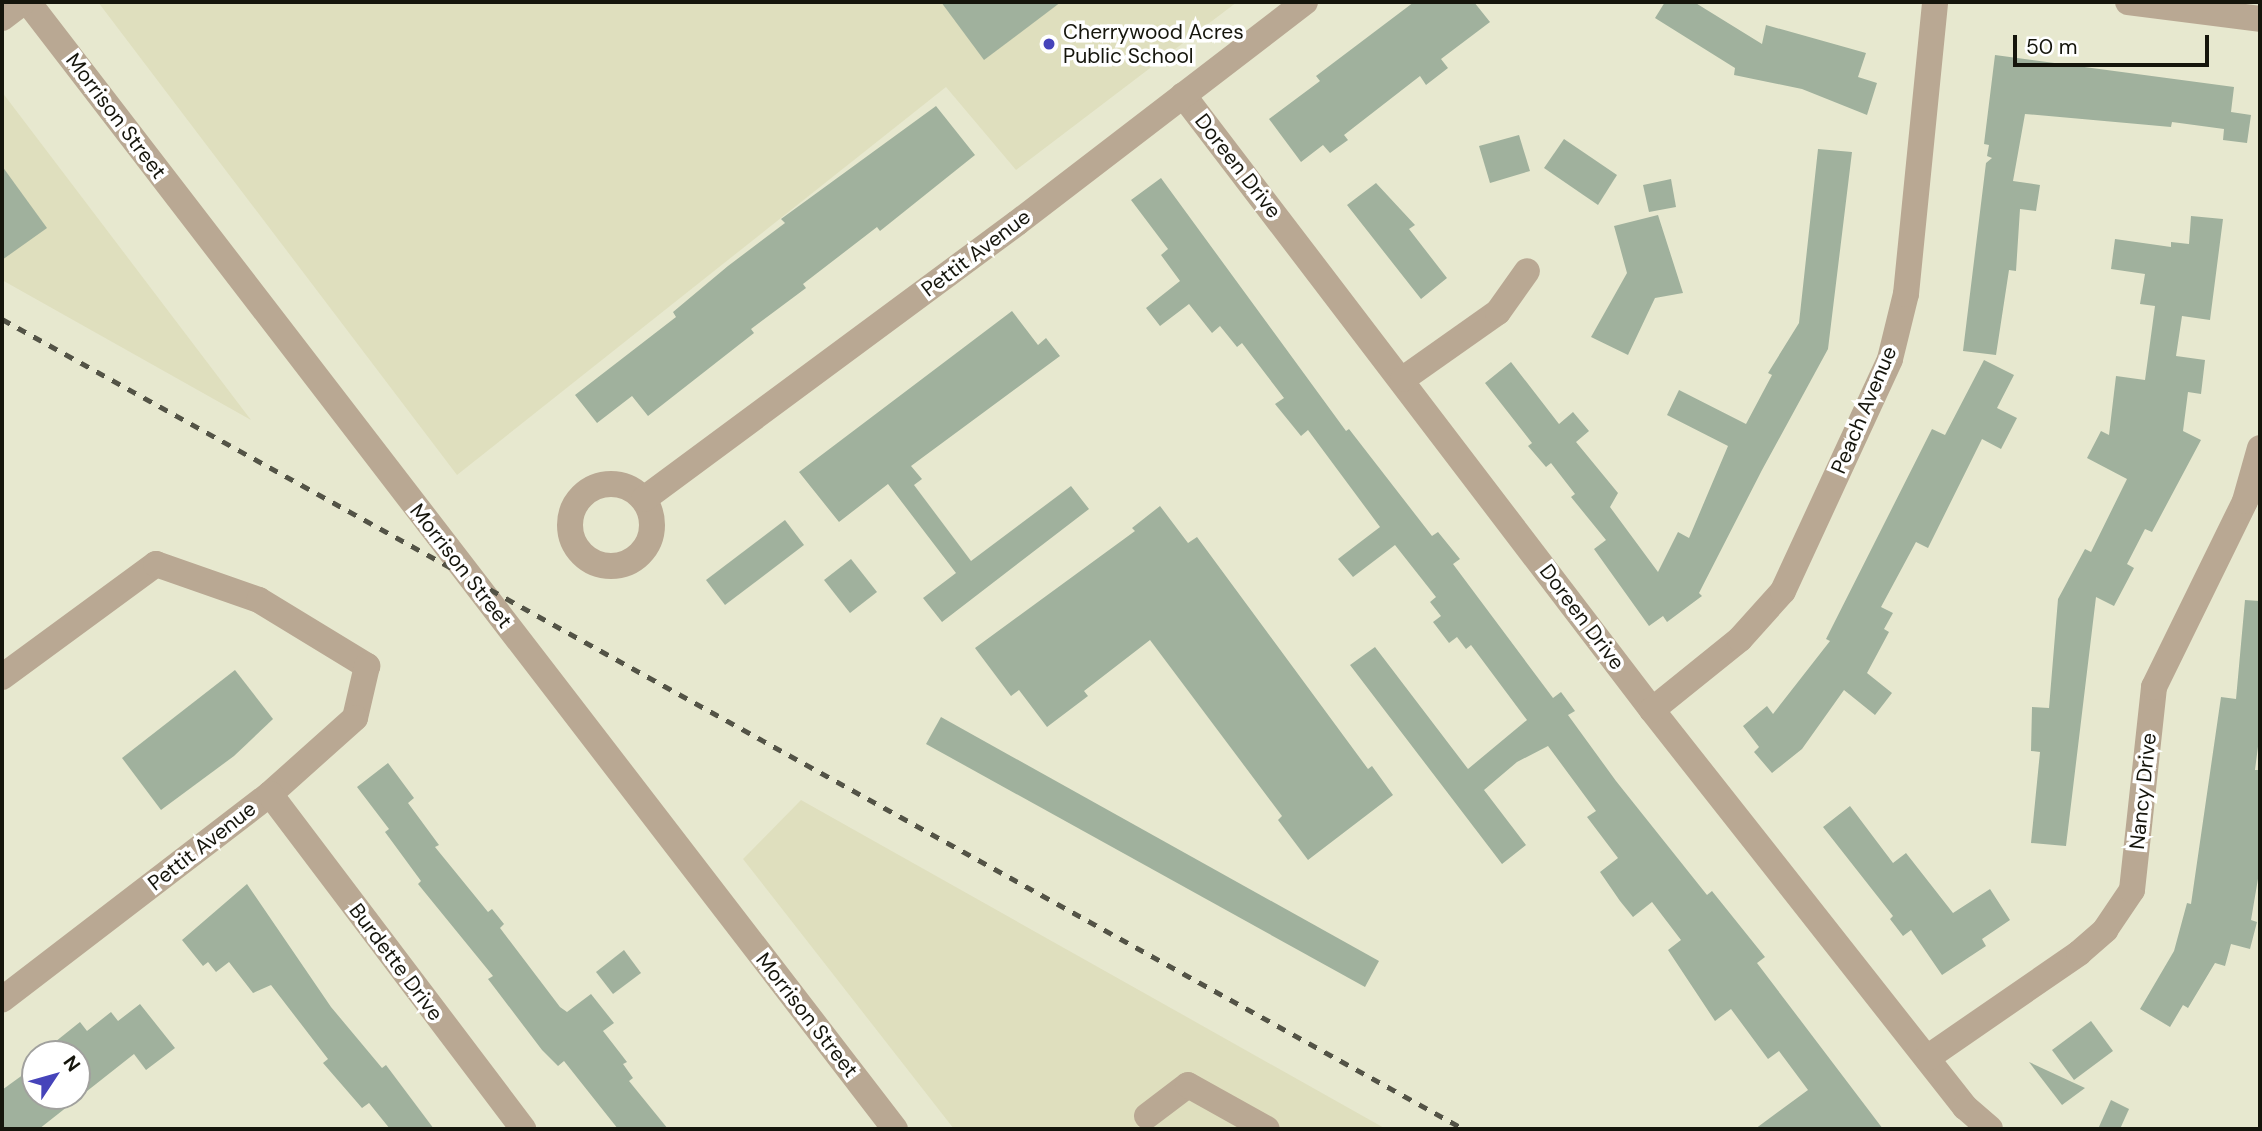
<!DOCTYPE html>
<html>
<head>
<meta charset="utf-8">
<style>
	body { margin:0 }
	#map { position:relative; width:2262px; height:1131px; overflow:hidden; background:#e7e8cf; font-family:"DM Sans",sans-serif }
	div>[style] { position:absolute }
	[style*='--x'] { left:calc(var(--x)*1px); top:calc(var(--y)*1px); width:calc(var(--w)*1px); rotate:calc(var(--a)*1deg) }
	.built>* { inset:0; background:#dfdfbe }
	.building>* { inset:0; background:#a0b19d }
	.minor>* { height:26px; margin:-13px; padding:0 13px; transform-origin:13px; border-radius:13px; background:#b9a893 }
	.minor>.ring { margin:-13px; padding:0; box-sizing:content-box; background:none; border:26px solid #b9a893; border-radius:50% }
	.rail>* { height:5px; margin-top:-2.5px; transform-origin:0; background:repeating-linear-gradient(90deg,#535346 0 9px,transparent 0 18px) }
	.dots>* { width:19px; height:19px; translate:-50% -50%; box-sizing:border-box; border:4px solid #fff; border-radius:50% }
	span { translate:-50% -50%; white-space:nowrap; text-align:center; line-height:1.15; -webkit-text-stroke:7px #fff; paint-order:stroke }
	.poi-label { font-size:21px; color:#15150c }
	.left { translate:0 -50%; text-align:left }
	.street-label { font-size:21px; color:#15150c }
	.frame { position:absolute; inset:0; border:4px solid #15150c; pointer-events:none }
	.north { position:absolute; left:21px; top:1040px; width:70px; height:70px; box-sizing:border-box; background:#fff; border:2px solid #a1a19e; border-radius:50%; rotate:54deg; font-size:19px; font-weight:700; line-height:28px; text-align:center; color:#15150c }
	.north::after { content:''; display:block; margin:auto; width:24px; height:32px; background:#4644ba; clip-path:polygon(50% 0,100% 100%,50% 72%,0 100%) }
	.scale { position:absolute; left:2013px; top:35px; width:196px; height:32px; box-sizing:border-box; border:4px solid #15150c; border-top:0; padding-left:9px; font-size:21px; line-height:24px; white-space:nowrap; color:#15150c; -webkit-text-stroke:5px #fff; paint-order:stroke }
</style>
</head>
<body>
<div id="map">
	<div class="built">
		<i style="clip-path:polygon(98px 2px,1237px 2px,1016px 170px,946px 87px,457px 475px)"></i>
		<i style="clip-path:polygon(2px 92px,251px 420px,2px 280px)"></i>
		<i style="clip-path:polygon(801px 800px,1386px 1129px,954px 1129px,743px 859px)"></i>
	</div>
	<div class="building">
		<i style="clip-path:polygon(941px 2px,1061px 2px,984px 60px)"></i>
		<i style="clip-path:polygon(1414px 2px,1474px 2px,1490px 22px,1441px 59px,1448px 68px,1426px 85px,1420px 76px,1344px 135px,1348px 140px,1330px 153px,1323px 145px,1301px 162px,1269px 119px,1320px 81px,1316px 76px)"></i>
		<i style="clip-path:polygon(1665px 2px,1694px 2px,1762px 44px,1766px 25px,1866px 53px,1858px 77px,1877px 83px,1867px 115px,1802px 89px,1734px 75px,1735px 68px,1655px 18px)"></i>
		<i style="clip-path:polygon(1995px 55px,2234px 87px,2231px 112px,2251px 115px,2247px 143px,2223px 140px,2224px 129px,2172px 122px,2171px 127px,2025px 114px,2013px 181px,2040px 185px,2036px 211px,2020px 209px,2016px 271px,2009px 270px,1996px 355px,1963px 351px,1986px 163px,1992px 158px,1987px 156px,1989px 145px,1984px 144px)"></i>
		<i style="clip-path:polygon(936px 106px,975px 155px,880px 231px,877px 227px,803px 284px,806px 288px,751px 329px,754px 333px,648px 416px,632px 396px,597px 423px,575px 395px,676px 317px,673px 312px,728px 266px,785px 223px,781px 219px)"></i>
		<i style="clip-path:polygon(1519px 135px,1530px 171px,1490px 183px,1479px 146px)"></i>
		<i style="clip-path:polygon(1564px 139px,1617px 175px,1598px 205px,1544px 168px)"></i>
		<i style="clip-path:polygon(1818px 149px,1852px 152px,1828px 349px,1762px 470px,1699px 593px,1702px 596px,1667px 622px,1663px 616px,1649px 626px,1594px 549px,1606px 540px,1571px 497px,1575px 494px,1551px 463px,1546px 467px,1528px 446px,1532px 443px,1485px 383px,1511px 362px,1559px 424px,1573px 412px,1589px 431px,1576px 442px,1618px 493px,1610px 507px,1658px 572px,1678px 532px,1689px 538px,1728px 446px,1667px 415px,1679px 390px,1746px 424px,1772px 375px,1768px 373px,1799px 323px)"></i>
		<i style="clip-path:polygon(2px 166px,47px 228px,2px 260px)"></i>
		<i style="clip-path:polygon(1161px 178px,1346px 431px,1349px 429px,1432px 536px,1438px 532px,1460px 559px,1453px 564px,1553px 698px,1561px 692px,1575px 711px,1568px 715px,1616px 781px,1707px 895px,1712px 891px,1765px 957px,1757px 963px,1883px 1129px,1755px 1129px,1808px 1090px,1779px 1051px,1768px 1059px,1731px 1009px,1715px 1021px,1668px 950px,1681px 940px,1652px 902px,1633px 917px,1620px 901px,1600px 872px,1618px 858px,1587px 817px,1596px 811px,1548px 746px,1517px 762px,1484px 790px,1526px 845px,1502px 864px,1350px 665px,1375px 647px,1468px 769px,1527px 720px,1471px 645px,1466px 649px,1457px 637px,1449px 643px,1433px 622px,1441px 616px,1430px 602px,1436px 597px,1395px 545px,1353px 577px,1338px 559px,1380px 527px,1308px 430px,1301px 436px,1275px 404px,1284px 398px,1242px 343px,1237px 347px,1220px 326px,1212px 333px,1189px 304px,1160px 326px,1146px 308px,1180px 281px,1161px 255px,1168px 249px,1131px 200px)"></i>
		<i style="clip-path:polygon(1671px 179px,1676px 207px,1649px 212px,1643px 185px)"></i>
		<i style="clip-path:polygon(1376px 183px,1415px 225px,1409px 229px,1447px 278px,1421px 299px,1347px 205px)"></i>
		<i style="clip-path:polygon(1658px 215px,1683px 293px,1655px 298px,1628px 355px,1591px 337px,1627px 273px,1614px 226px)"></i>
		<i style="clip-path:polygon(2191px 216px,2223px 219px,2210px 320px,2182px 316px,2176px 356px,2205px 360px,2201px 394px,2188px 392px,2183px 431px,2201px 440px,2152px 532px,2145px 529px,2127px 564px,2134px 568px,2114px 606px,2096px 597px,2066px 846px,2031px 843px,2040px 752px,2031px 751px,2032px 707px,2049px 708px,2058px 599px,2085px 549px,2091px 552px,2127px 479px,2087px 458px,2101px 431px,2109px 435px,2116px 376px,2145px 380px,2155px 306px,2140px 304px,2145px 274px,2111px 269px,2115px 239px,2171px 247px,2171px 242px,2189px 244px)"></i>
		<i style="clip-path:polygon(1012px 311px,1038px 345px,1046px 338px,1060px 356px,911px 466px,922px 479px,914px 485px,971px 561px,1071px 486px,1089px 509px,942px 622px,923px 598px,956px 573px,888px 484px,839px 522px,799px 472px)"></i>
		<i style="clip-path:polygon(1984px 360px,2014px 375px,1997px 408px,2017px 418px,2001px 449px,1982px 439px,1928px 548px,1916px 542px,1881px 607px,1893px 613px,1884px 629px,1889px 632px,1867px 673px,1892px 693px,1875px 715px,1844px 690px,1802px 749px,1772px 773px,1754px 752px,1759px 747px,1743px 726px,1767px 706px,1773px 714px,1830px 641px,1826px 639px,1932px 429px,1945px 435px)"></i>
		<i style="clip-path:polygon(1160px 506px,1188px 543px,1197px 537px,1368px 769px,1372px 766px,1393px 795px,1308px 860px,1278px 820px,1282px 816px,1150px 640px,1084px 691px,1088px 696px,1047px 727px,1019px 690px,1011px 696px,975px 648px,1135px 531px,1132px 528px)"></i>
		<i style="clip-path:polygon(785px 520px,804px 545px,725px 605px,706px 580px)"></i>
		<i style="clip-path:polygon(851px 559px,877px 592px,850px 613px,824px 580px)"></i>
		<i style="clip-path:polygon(2245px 600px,2260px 601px,2260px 731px,2255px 770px,2260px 770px,2260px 867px,2251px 920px,2257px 922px,2250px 949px,2231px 944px,2225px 966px,2215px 963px,2188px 1008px,2183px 1005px,2170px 1027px,2140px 1009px,2174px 951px,2187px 903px,2191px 904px,2221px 697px,2236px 699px)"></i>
		<i style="clip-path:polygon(235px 670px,273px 719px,234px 756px,161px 810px,122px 758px)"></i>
		<i style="clip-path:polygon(941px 717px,1379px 961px,1365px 987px,926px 744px)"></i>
		<i style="clip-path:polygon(388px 763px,414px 798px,408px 803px,439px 845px,435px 847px,488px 912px,492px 909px,504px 924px,500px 928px,560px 1007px,567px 1012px,591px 994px,614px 1023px,603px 1031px,627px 1062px,623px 1064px,633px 1078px,629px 1081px,668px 1129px,618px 1129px,564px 1061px,558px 1066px,542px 1050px,488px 979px,493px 976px,418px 884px,421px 881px,385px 832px,389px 829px,357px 787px)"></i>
		<i style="clip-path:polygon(1850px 806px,1893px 863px,1906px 853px,1953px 913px,1990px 889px,2010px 920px,1982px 939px,1986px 946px,1942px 975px,1911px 930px,1903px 936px,1890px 919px,1893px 916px,1823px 827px)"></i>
		<i style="clip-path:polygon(247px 884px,331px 1007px,382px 1068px,386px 1065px,434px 1129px,390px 1129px,369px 1103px,362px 1108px,323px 1063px,328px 1059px,271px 985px,253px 993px,229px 962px,216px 972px,208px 962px,203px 966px,182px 940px)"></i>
		<i style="clip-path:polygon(624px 950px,641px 973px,613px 994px,596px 972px)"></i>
		<i style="clip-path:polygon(140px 1004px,175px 1048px,146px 1070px,134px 1054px,39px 1129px,2px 1129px,2px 1090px,35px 1066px,35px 1096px,77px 1096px,77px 1054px,40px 1054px,80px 1022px,87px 1031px,111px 1012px,118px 1021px)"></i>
		<i style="clip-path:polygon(2091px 1021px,2113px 1051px,2074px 1080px,2052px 1050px)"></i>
		<i style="clip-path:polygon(2029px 1062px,2085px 1088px,2062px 1105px)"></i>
		<i style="clip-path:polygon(2111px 1100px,2129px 1109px,2120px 1129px,2098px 1129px)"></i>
	</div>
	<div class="minor">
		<i style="--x:28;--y:2;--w:1422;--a:52.43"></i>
		<i style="--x:2128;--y:2;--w:133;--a:7.3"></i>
		<i style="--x:2;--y:18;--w:26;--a:-37"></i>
		<i style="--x:1183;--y:95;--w:773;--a:52.67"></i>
		<i style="--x:1652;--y:710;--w:506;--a:51.75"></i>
		<i style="--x:1965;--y:1107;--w:33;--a:41"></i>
		<i style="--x:1403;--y:379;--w:116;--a:-35.2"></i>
		<i style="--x:1498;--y:312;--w:50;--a:-54.7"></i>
		<i class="ring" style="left:570px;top:484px;width:56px;height:56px"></i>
		<i style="--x:644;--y:499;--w:464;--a:-36.5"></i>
		<i style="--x:1017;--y:223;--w:363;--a:-37.5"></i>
		<i style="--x:2;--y:677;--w:191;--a:-36.3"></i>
		<i style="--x:156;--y:564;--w:109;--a:19.3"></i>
		<i style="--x:259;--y:600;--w:127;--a:31.4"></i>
		<i style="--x:367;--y:666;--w:53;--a:103"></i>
		<i style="--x:355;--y:718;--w:114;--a:138.2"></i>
		<i style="--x:270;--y:794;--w:338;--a:142.5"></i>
		<i style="--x:1652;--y:710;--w:113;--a:-38.9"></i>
		<i style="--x:1740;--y:639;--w:64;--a:-48.1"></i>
		<i style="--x:1783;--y:591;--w:255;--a:-65.2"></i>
		<i style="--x:1890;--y:359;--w:67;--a:-76.2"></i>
		<i style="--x:1906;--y:294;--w:293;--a:-84.3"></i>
		<i style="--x:270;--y:794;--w:420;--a:52.9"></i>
		<i style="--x:1927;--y:1058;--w:185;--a:-34.6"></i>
		<i style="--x:2079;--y:953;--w:35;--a:-41"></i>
		<i style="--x:2105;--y:930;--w:48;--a:-56"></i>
		<i style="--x:2132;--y:890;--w:204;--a:-83.8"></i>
		<i style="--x:2154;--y:687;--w:207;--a:-63.9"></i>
		<i style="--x:2245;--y:501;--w:55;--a:-74.2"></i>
		<i style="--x:1147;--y:1116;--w:51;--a:-37.1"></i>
		<i style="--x:1188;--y:1085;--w:90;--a:29.1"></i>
	</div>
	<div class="rail">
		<i style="--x:2;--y:319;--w:1671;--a:28.99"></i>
	</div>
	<div class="dots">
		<i style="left:1049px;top:44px;background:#4644ba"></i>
	</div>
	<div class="poi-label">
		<span class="left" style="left:1063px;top:44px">Cherrywood Acres<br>Public School</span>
	</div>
	<div class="street-label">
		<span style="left:116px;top:116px;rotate:53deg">Morrison Street</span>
		<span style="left:1238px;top:166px;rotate:52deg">Doreen Drive</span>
		<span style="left:976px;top:253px;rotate:-37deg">Pettit Avenue</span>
		<span style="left:1864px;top:410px;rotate:-67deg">Peach Avenue</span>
		<span style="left:461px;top:566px;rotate:52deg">Morrison Street</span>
		<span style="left:1582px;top:617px;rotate:53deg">Doreen Drive</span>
		<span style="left:2143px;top:791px;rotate:-84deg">Nancy Drive</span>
		<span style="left:202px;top:846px;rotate:-38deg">Pettit Avenue</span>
		<span style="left:396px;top:962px;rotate:53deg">Burdette Drive</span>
		<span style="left:807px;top:1015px;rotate:52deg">Morrison Street</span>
	</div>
	<div class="frame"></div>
	<div class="north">N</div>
	<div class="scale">50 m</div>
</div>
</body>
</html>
